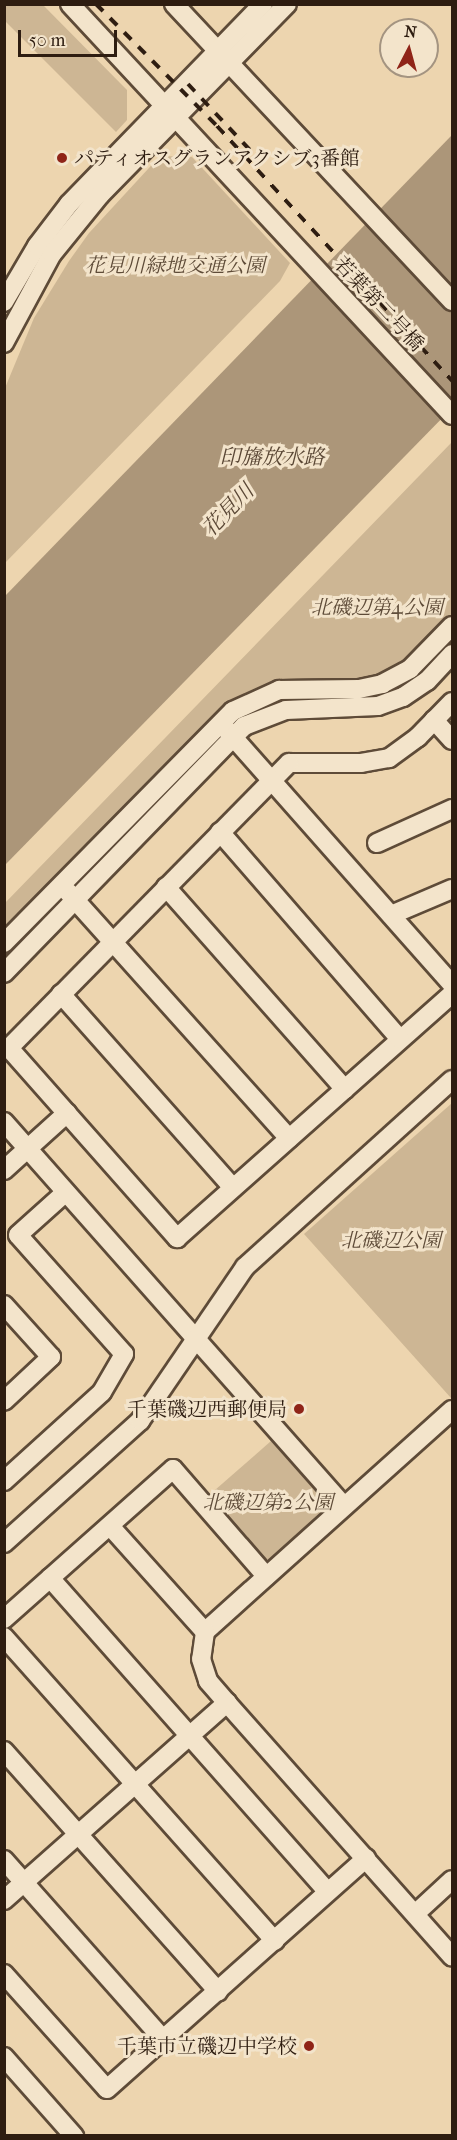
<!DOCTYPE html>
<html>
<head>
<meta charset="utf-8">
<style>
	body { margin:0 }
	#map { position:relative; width:457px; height:2140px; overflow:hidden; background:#edd5af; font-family:"IM FELL French Canon","Noto Serif JP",serif }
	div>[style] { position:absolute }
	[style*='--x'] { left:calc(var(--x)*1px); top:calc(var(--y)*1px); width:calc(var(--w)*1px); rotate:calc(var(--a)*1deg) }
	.green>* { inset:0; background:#cdb694 }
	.water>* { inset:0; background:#ac9679 }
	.roads { filter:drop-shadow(2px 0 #5e4b38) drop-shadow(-2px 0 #5e4b38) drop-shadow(0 2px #5e4b38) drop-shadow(0 -2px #5e4b38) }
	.minor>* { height:18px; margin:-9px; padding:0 9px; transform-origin:9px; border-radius:9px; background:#f3e4cb }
	.rail>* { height:4px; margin-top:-2px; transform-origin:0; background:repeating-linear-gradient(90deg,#2e1d11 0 10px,transparent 0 20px) }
	.dots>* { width:16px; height:16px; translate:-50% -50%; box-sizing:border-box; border:3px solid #f3e4cb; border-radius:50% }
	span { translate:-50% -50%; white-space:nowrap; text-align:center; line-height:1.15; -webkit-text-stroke:6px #f3e4cb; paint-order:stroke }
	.poi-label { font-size:20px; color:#2e1d11 }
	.left { translate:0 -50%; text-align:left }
	.right { translate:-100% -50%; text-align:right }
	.park-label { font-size:20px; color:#5e4b38; font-style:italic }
	.street-label { font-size:20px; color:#2e1d11 }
	.water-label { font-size:21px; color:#5a4735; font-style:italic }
	.frame { position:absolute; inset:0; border:6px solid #2e1d11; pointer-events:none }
	.north { position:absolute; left:379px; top:18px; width:60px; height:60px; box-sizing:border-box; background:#f3e4cb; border:2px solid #a49481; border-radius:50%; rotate:6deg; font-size:16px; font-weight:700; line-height:24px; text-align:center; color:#2e1d11 }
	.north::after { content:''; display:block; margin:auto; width:21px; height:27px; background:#8f2418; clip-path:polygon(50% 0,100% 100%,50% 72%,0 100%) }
	.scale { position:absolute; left:18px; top:30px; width:99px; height:27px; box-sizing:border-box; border:3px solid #2e1d11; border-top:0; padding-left:8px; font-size:18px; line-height:21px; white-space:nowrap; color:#2e1d11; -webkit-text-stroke:4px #f3e4cb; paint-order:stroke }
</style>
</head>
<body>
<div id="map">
	<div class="green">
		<i style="clip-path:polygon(4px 5px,43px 5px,127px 90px,127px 120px,116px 132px,5px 21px)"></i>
		<i style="clip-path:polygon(160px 156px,192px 157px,290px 263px,280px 281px,5px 563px,5px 388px,34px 318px,69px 261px,89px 233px)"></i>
		<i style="clip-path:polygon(452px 442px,452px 616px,404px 667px,383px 677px,278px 685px,246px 694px,214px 715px,216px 720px,5px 937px,5px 903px)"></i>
		<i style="clip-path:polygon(452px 1103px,452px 1397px,451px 1398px,304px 1234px)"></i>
		<i style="clip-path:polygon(271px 1441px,325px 1501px,324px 1510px,269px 1559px,262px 1560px,207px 1497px)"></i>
	</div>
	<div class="water">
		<i style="clip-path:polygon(452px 135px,452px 408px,5px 865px,5px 596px)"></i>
	</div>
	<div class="roads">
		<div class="minor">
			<i style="--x:70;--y:4;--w:561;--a:47.09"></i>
			<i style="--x:174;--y:4;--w:407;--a:46.9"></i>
			<i style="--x:4;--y:302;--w:65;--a:-59.5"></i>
			<i style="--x:37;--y:246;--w:53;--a:-52.7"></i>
			<i style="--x:69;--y:204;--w:279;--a:-45.9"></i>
			<i style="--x:4;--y:343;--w:101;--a:-61.7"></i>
			<i style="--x:52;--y:254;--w:76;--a:-50.9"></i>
			<i style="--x:100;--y:195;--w:267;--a:-45.6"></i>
			<i style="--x:452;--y:702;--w:49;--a:134.2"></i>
			<i style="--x:418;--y:737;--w:36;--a:144"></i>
			<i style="--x:389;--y:758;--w:28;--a:170"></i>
			<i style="--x:361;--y:763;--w:72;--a:180"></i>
			<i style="--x:289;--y:763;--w:400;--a:134.5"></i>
			<i style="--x:9;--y:1048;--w:254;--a:48.5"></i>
			<i style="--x:177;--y:1238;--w:368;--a:-41.6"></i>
			<i style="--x:434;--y:720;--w:27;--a:48"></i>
			<i style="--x:226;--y:729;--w:341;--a:48.5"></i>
			<i style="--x:220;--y:832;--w:274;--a:49"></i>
			<i style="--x:377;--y:843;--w:82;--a:-24.4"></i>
			<i style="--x:166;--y:887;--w:270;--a:48.5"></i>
			<i style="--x:68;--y:892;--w:331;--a:48.1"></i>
			<i style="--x:391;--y:915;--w:66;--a:-23.1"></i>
			<i style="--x:4;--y:943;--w:326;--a:-45.4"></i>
			<i style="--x:233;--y:711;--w:51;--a:-24.5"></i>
			<i style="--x:279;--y:690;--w:80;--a:-0.7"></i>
			<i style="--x:359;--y:689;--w:24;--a:-12"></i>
			<i style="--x:382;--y:684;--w:32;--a:-28"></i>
			<i style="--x:410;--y:669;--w:60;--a:-45.7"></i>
			<i style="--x:4;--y:973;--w:344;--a:-45.8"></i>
			<i style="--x:244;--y:726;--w:45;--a:-20.9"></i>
			<i style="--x:286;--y:710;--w:92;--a:-2.5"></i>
			<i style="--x:378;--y:706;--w:27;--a:-20"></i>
			<i style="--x:403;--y:697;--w:29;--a:-34"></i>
			<i style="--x:427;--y:681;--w:37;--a:-47"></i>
			<i style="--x:61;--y:994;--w:259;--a:48.4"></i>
			<i style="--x:4;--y:1122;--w:513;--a:48.48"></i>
			<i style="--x:4;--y:1170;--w:85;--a:-42.1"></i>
			<i style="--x:4;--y:1305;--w:70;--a:47.9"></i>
			<i style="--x:51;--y:1357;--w:64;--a:136.9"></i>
			<i style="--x:452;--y:1410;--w:332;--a:138.1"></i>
			<i style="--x:205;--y:1632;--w:27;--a:98"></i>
			<i style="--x:201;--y:1659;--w:23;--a:72"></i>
			<i style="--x:208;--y:1681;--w:29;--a:49"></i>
			<i style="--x:227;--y:1703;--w:339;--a:48.4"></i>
			<i style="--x:4;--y:1481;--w:132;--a:-42.2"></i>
			<i style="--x:102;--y:1392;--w:44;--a:-59.9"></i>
			<i style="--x:124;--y:1354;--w:159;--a:-131.7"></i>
			<i style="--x:18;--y:1235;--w:64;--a:-41.9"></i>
			<i style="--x:110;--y:1526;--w:142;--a:48.1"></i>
			<i style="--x:4;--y:1543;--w:183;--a:-41.9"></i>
			<i style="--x:140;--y:1421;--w:186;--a:-55.7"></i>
			<i style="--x:245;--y:1267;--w:279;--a:-42.1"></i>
			<i style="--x:50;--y:1578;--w:418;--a:48.5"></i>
			<i style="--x:4;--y:1619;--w:226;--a:-41.6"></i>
			<i style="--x:173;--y:1469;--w:142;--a:49"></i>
			<i style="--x:4;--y:1637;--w:407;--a:48.3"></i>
			<i style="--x:4;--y:1751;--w:322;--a:48.3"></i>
			<i style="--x:4;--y:1860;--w:241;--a:48.4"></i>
			<i style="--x:4;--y:1900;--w:298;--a:-41.5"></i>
			<i style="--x:415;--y:1914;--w:50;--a:-42.6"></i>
			<i style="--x:4;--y:1974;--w:154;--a:48.2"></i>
			<i style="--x:107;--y:2089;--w:347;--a:-41.7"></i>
			<i style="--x:4;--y:2057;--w:106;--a:48.5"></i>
		</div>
	</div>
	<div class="rail">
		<i style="--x:96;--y:4;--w:172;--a:45.2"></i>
		<i style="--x:217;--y:126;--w:347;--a:47.3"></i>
		<i style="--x:188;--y:84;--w:91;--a:46.8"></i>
	</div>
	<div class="dots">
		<i style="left:62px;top:158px;background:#8f2418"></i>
		<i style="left:299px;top:1409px;background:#8f2418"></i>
		<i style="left:309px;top:2046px;background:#8f2418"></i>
	</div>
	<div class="poi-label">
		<span class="left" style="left:74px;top:158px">パティオスグランアクシブ3番館</span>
		<span class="right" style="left:287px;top:1409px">千葉磯辺西郵便局</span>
		<span class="right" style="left:297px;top:2046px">千葉市立磯辺中学校</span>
	</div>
	<div class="park-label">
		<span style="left:175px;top:265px">花見川緑地交通公園</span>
		<span style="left:377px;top:607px">北磯辺第4公園</span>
		<span style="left:391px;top:1240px">北磯辺公園</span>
		<span style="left:268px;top:1502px">北磯辺第2公園</span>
	</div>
	<div class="street-label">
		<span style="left:379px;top:304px;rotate:47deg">若葉第二号橋</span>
	</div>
	<div class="water-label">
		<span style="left:272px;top:457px">印旛放水路</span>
		<span style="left:228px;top:510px;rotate:-46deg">花見川</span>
	</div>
	<div class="frame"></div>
	<div class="north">N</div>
	<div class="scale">50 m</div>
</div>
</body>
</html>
